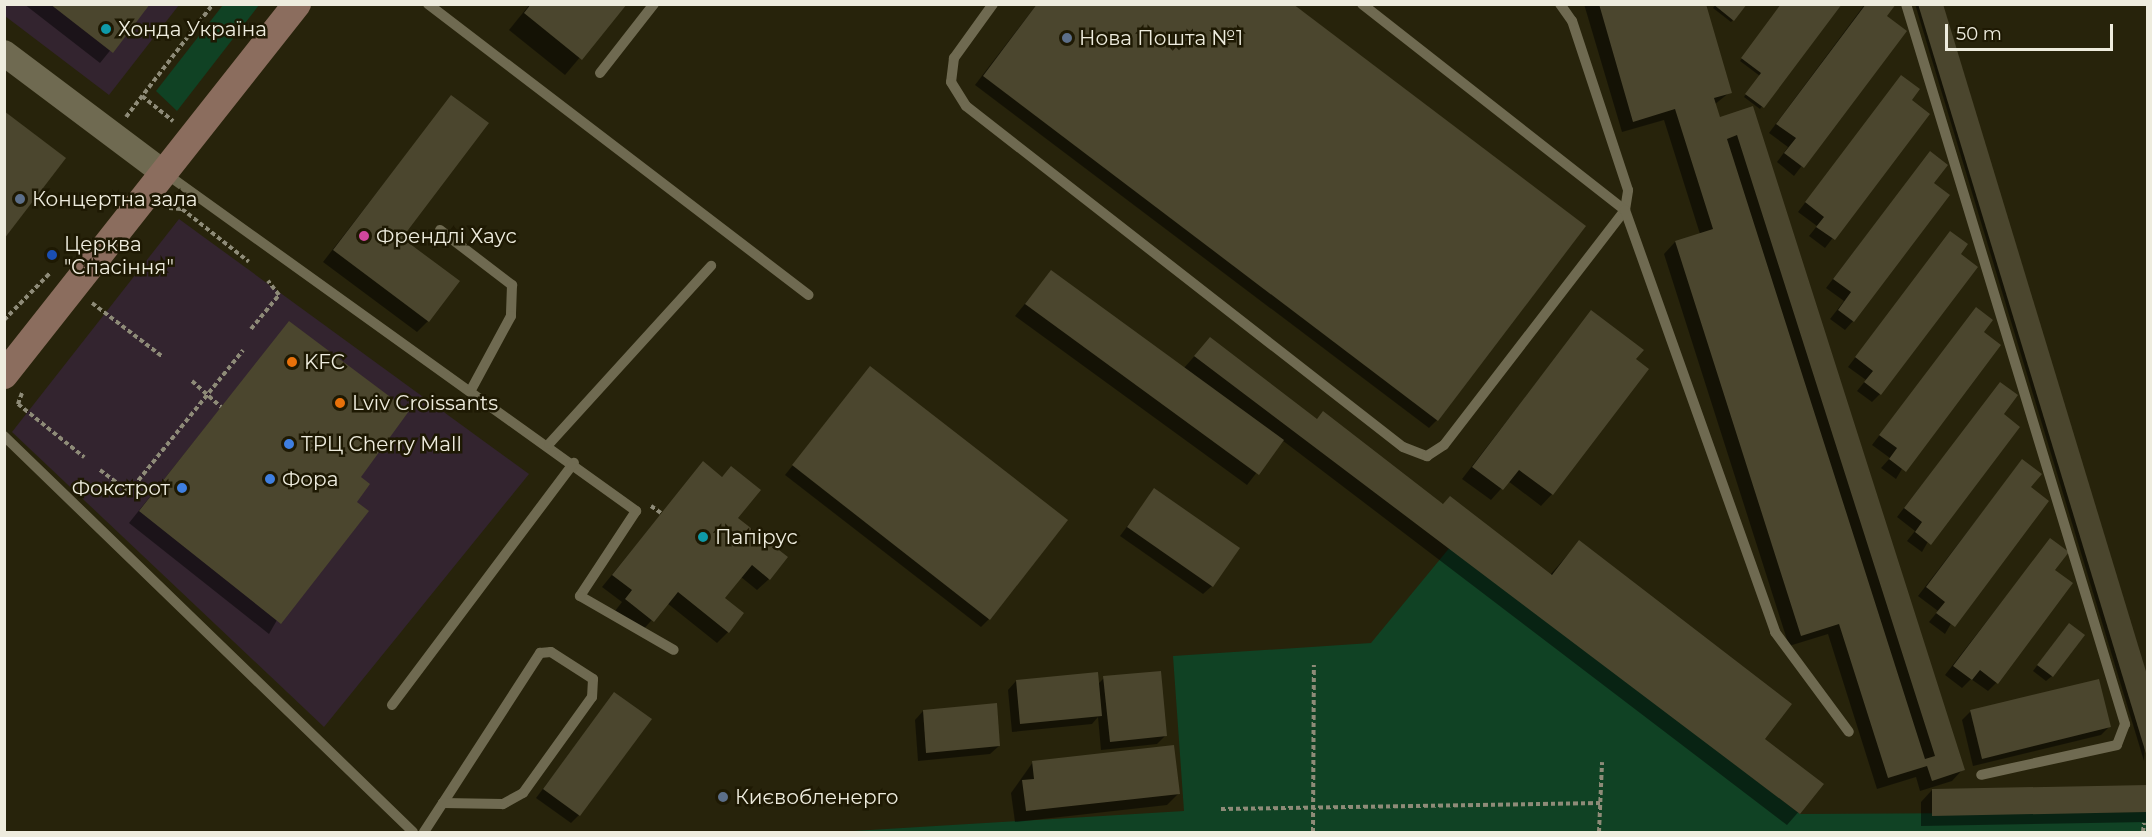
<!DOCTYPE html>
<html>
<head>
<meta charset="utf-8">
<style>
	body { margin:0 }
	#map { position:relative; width:2152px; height:837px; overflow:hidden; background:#27230b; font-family:Montserrat,sans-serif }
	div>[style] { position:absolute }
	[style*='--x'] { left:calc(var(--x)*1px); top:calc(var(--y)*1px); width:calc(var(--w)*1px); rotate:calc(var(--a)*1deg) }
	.commercial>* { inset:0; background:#33242f }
	.green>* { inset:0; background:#104224 }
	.shadow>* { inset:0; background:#0007 }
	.building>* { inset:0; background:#4b462e }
	.path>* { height:4px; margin-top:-2px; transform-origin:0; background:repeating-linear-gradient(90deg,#8e8b78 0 4.5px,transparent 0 7.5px) }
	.service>* { height:10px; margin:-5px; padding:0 5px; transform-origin:5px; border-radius:5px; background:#6f6a51 }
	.tertiary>* { height:26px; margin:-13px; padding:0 13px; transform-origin:13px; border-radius:13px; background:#6f6a51 }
	.secondary>* { height:28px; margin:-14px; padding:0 14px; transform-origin:14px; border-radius:14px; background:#8b6d5e }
	.dots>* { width:16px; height:16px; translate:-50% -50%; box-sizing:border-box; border:3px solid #1e1903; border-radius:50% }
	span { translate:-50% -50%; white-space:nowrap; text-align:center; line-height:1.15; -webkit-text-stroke:5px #1e1903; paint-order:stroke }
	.poi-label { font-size:20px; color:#eeecde }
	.left { translate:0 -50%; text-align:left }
	.right { translate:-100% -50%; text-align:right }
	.frame { position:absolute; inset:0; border:6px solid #eeecde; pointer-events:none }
	.scale { position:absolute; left:1945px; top:24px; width:168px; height:27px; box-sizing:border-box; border:3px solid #eeecde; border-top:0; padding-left:8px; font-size:18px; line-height:21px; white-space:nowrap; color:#eeecde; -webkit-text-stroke:4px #1e1903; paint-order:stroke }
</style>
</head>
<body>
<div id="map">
	<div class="commercial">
		<i style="clip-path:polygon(4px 5px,179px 5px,109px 95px,5px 16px)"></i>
		<i style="clip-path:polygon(179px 219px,529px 474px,324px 727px,12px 432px)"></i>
	</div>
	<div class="green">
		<i style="clip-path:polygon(223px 5px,259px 5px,177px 111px,156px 91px)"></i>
		<i style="clip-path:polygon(1451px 546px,1800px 814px,2148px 812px,2147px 832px,837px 832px,1184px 811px,1173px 656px,1371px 643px)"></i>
	</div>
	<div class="shadow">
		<i style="clip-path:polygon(24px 4px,148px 4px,100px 63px)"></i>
		<i style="clip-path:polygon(530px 4px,625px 4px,565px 75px,509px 30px)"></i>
		<i style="clip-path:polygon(1037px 4px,1290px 4px,1437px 420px,1429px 428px,975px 85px)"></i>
		<i style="clip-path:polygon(1584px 4px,1705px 4px,1730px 92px,1714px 105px,1719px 119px,1752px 108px,1963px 769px,1952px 781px,1920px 791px,1916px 777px,1877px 789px,1828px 634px,1789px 646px,1664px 254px,1675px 242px,1700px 234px,1664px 120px,1622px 132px)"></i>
		<i style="clip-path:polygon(1716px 4px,1733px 20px,1731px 22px,1713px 8px)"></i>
		<i style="clip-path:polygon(1782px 4px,1840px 4px,1760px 109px,1744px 97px,1760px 76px,1740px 61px)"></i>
		<i style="clip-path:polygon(1865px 4px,1893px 4px,1885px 17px,1905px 31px,1794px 176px,1777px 162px,1788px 147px,1769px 133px)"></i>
		<i style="clip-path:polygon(1915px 4px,1941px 4px,2148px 683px,2144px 761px)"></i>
		<i style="clip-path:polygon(1901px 77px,1910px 100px,1928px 114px,1825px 248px,1809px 236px,1817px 226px,1798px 212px)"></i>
		<i style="clip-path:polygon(451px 97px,400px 238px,428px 321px,417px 332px,323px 262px)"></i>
		<i style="clip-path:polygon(1930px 153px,1853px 321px,1845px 330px,1830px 319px,1844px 301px,1826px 288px)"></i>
		<i style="clip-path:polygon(1950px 233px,1880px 394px,1872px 402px,1857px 391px,1866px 380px,1848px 367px)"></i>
		<i style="clip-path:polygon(1051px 272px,1184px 368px,1199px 351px,1316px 420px,1550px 575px,1579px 542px,1763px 739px,1822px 785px,1787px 825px,1282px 440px,1247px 485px,1015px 316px)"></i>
		<i style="clip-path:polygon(1976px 309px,1982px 333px,1896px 479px,1881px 468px,1890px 458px,1872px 445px)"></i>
		<i style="clip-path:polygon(1591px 312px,1552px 494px,1541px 506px,1508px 481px,1491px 500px,1462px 479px)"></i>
		<i style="clip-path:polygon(289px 323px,359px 477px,269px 634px,129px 523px)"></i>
		<i style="clip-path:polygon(870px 368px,989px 619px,981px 627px,785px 475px)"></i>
		<i style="clip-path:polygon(2000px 384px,2001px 414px,1922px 552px,1907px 541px,1915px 531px,1897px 517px)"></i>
		<i style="clip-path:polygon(2022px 461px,2029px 488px,1945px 634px,1929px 622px,1938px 611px,1918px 596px)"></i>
		<i style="clip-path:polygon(703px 463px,721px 478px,731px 468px,736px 518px,769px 579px,757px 590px,741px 577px,723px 599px,728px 632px,717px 643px,667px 603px,641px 632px,615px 611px,622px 602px,602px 587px)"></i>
		<i style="clip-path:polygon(1154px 490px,1212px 586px,1203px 594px,1120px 536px)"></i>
		<i style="clip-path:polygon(2050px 540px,2053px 570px,1996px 683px,1988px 691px,1971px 679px,1962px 688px,1945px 675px)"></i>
		<i style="clip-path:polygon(2064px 630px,2052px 676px,2046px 681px,2033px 671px)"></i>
		<i style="clip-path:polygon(1104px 678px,1165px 736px,1157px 744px,1101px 750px,1098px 717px,1092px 724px,1012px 732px,1008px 690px,1016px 681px,1098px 684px)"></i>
		<i style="clip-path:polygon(615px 694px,579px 815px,571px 823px,536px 798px)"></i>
		<i style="clip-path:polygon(923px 711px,999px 746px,990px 754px,918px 761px,915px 720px)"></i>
		<i style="clip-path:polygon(1971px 711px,2109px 727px,2101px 735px,1973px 766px,1962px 720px)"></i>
		<i style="clip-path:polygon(1033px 762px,1178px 794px,1167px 805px,1015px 822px,1011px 793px)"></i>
		<i style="clip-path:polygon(2148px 787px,2148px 822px,1921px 826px,1921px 802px,1932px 790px)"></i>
	</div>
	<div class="building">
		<i style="clip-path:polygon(50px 4px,150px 4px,113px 53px)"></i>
		<i style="clip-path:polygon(531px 4px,627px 4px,582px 60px,524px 13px)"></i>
		<i style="clip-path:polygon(1037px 4px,1293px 4px,1586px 226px,1438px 421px,983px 76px)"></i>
		<i style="clip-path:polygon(evenodd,1599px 4px,1706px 4px,1732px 93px,1714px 98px,1720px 117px,1753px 106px,1965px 770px,1932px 781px,1927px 766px,1888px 778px,1839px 624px,1801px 636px,1675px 241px,1713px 229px,1675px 109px,1633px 122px,1599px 4px,1737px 135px,1935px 756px,1925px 759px,1727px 139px,1737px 135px)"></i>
		<i style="clip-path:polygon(1713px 4px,1747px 4px,1734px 21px)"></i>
		<i style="clip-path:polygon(1781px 4px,1842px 4px,1764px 108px,1745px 94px,1761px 73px,1741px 58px)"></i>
		<i style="clip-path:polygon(1866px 4px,1896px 4px,1887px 16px,1907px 31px,1804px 168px,1784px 153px,1796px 138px,1776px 124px)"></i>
		<i style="clip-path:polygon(1918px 4px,1943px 4px,2148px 678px,2148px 760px)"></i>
		<i style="clip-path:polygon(1901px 75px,1920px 89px,1912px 100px,1930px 114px,1835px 240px,1816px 227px,1824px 217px,1805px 202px)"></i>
		<i style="clip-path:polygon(451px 95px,489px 123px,402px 238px,460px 281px,429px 322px,333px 250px)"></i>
		<i style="clip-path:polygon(4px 111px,66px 158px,4px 239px)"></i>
		<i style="clip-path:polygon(1930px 151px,1948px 165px,1934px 183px,1950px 195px,1854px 322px,1838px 310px,1851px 292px,1833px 279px)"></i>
		<i style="clip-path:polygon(1950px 231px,1968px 244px,1961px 254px,1978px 267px,1881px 395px,1864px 382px,1873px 371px,1855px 357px)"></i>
		<i style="clip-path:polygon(1051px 270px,1284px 440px,1259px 475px,1025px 304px)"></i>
		<i style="clip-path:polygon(1976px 307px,1993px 320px,1984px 332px,2001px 345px,1906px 472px,1889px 459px,1897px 448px,1879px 435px)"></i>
		<i style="clip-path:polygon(1591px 310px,1644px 350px,1636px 359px,1649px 369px,1553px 495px,1519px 470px,1503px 490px,1472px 467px)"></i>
		<i style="clip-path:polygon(289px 321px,409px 411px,361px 477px,370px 484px,357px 502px,369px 511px,281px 624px,139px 511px)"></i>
		<i style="clip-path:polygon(1210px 337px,1317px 419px,1323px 411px,1443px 504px,1450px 496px,1552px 575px,1579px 540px,1792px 704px,1765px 739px,1824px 784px,1800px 814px,1194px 356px)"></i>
		<i style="clip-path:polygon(870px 366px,1068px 520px,990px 620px,792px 465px)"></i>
		<i style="clip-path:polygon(2000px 382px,2018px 395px,2004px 414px,2020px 427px,1931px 545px,1915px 532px,1922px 522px,1904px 508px)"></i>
		<i style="clip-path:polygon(2022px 459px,2042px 474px,2031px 487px,2049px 501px,1955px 627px,1936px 613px,1945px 602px,1926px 587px)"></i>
		<i style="clip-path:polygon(703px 461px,722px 477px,731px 466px,761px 490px,738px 518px,788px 557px,770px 580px,752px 565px,725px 598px,744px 613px,729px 633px,678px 592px,654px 622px,625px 599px,632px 590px,612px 575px)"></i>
		<i style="clip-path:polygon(1154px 488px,1240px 548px,1213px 587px,1127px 527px)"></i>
		<i style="clip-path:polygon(2050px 538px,2069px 552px,2055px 570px,2073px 583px,1998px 684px,1980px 670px,1972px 680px,1953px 666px)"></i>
		<i style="clip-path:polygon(2069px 623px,2085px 635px,2053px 677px,2037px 665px)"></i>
		<i style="clip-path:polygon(1161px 671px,1167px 736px,1110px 742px,1103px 676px)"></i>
		<i style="clip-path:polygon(1098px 672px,1102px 716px,1020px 724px,1016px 680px)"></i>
		<i style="clip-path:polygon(2099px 679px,2111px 727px,1982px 759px,1970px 710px)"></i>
		<i style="clip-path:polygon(614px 692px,652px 719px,580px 816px,543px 789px)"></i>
		<i style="clip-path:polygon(997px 703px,1000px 746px,926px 753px,923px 710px)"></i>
		<i style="clip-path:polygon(1174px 745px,1180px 794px,1026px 811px,1022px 780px,1034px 779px,1032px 761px)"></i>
		<i style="clip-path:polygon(2148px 785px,2148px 812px,1932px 816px,1932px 789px)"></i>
	</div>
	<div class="path">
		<i style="--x:142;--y:96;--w:40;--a:39"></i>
		<i style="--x:126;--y:117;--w:143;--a:-52.4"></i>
		<i style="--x:169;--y:208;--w:13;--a:4"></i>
		<i style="--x:182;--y:209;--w:85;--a:38.3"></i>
		<i style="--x:92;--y:303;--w:89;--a:37.3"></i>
		<i style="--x:4;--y:320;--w:67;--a:-45.6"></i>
		<i style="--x:251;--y:329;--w:44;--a:-50.5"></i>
		<i style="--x:279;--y:295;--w:18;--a:-128"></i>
		<i style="--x:192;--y:381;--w:39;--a:42"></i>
		<i style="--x:22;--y:393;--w:12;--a:110"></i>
		<i style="--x:18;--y:404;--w:85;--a:38.8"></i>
		<i style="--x:100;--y:470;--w:36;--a:37"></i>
		<i style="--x:129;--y:492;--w:182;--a:-51.2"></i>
		<i style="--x:651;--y:506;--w:12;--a:35"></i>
		<i style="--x:1221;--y:809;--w:380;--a:-0.9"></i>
		<i style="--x:1313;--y:832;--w:167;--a:-89.7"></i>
		<i style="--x:1599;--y:832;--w:70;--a:-87.5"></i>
		<i style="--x:2143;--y:832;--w:9;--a:-84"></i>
	</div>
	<div class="service">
		<i style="--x:428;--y:4;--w:479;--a:37.4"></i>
		<i style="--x:993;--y:4;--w:67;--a:125.8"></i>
		<i style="--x:954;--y:58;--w:24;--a:97"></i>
		<i style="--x:951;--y:82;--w:28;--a:58"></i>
		<i style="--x:966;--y:106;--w:554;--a:37.97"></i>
		<i style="--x:1403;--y:447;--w:26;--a:21"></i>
		<i style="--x:1427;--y:456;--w:20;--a:-33"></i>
		<i style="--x:1444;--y:445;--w:297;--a:-52.4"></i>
		<i style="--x:1625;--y:210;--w:20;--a:-81"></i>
		<i style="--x:1628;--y:190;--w:178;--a:-108.3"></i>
		<i style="--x:1572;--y:21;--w:21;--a:-125"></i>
		<i style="--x:1362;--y:4;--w:334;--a:38.1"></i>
		<i style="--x:1625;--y:210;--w:448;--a:70.4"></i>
		<i style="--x:1775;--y:632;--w:124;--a:53.5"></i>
		<i style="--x:1906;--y:4;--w:753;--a:73.08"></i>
		<i style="--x:2125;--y:724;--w:22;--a:111"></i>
		<i style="--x:2117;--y:745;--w:139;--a:167.6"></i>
		<i style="--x:600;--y:73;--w:88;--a:-52"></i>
		<i style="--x:165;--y:173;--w:580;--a:35.66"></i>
		<i style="--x:636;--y:511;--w:102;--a:123.4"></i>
		<i style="--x:580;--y:596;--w:108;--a:29.9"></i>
		<i style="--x:440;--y:230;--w:91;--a:37.4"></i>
		<i style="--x:512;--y:285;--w:31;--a:92"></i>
		<i style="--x:511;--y:316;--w:82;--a:118.4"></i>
		<i style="--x:4;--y:436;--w:569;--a:44.07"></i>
		<i style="--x:549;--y:444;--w:241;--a:-47.7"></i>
		<i style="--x:392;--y:705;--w:303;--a:-53.1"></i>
		<i style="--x:424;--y:832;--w:35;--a:-57"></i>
		<i style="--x:443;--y:803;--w:179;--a:-57.1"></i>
		<i style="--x:540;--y:653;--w:11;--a:-5"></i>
		<i style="--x:551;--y:652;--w:50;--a:32.7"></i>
		<i style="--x:593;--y:679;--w:18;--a:93"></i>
		<i style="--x:592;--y:697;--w:118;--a:125.7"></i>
		<i style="--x:523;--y:793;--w:23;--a:151"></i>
		<i style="--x:503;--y:804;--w:60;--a:-179"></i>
	</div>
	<div class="tertiary">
		<i style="--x:4;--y:53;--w:200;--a:36.9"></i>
	</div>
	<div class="secondary">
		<i style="--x:4;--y:375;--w:473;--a:-51.7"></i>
	</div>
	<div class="dots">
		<i style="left:106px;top:29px;background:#0f9aa8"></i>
		<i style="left:1067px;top:38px;background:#5c6f8a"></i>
		<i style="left:20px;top:199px;background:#5c6f8a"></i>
		<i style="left:364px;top:236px;background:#d1479c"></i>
		<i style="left:52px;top:255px;background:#1a4fb4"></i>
		<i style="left:292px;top:362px;background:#e8710a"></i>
		<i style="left:340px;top:403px;background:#e8710a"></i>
		<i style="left:289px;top:444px;background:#3f7fe0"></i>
		<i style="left:270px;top:479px;background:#3f7fe0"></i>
		<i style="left:182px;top:488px;background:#3f7fe0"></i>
		<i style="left:703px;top:537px;background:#0f9aa8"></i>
		<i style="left:723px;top:797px;background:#5c6f8a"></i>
	</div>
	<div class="poi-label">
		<span class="left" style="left:118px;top:29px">Хонда Україна</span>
		<span class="left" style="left:1079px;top:38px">Нова Пошта №1</span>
		<span class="left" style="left:32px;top:199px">Концертна зала</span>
		<span class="left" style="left:376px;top:236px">Френдлі Хаус</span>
		<span class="left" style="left:64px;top:256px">Церква<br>"Спасіння"</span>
		<span class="left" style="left:304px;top:362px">KFC</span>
		<span class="left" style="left:352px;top:403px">Lviv Croissants</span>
		<span class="left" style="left:301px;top:444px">ТРЦ Cherry Mall</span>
		<span class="left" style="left:282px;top:479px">Фора</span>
		<span class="right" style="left:170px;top:488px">Фокстрот</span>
		<span class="left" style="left:715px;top:537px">Папірус</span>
		<span class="left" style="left:735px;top:797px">Києвобленерго</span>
	</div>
	<div class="frame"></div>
	<div class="scale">50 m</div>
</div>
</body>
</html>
